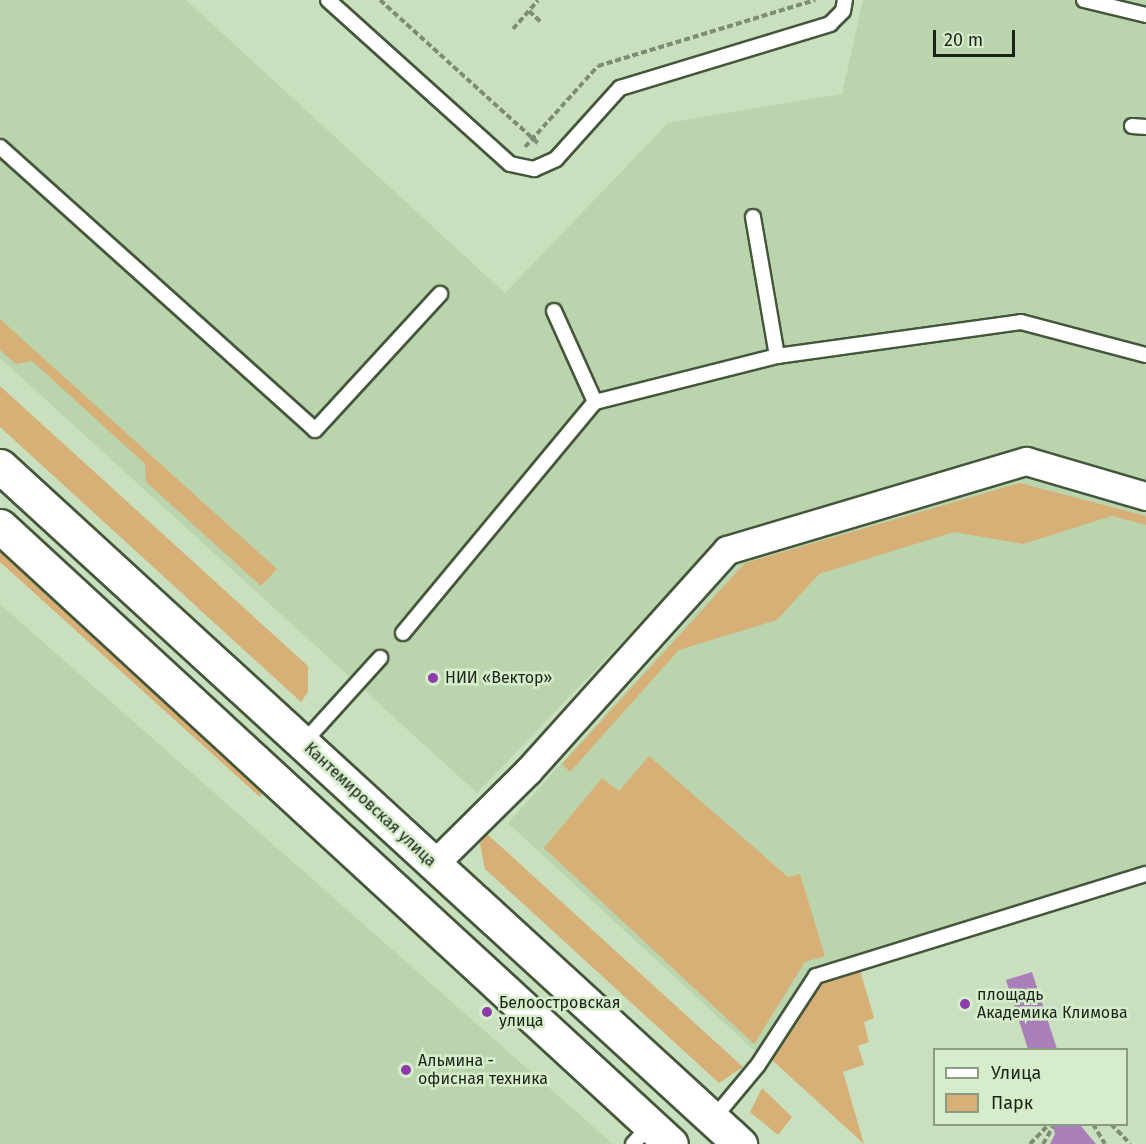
<!DOCTYPE html>
<html>
<head>
<meta charset="utf-8">
<style>
	body { margin:0 }
	#map { position:relative; width:1146px; height:1144px; overflow:hidden; background:#c9e0be; font-family:"Fira Sans",sans-serif }
	div>[style] { position:absolute }
	[style*='--x'] { left:calc(var(--x)*1px); top:calc(var(--y)*1px); width:calc(var(--w)*1px); rotate:calc(var(--a)*1deg) }
	.built>* { inset:0; background:#bad5ae }
	.green>* { inset:0; background:#d7b078 }
	.water>* { inset:0; background:#a97fba }
	.path>* { height:4px; margin-top:-2px; transform-origin:0; background:repeating-linear-gradient(90deg,#7d8d75 0 6px,transparent 0 9px) }
	.roads { filter:drop-shadow(2px 0 #44573b) drop-shadow(-2px 0 #44573b) drop-shadow(0 2px #44573b) drop-shadow(0 -2px #44573b) }
	.lane>* { height:14px; margin:-7px; padding:0 7px; transform-origin:7px; border-radius:7px; background:#fff }
	.street>* { height:27px; margin:-13.5px; padding:0 13.5px; transform-origin:13.5px; border-radius:13.5px; background:#fff }
	.primary>* { height:33px; margin:-16.5px; padding:0 16.5px; transform-origin:16.5px; border-radius:16.5px; background:#fff }
	.dots>* { width:16px; height:16px; translate:-50% -50%; box-sizing:border-box; border:3px solid #d6edcb; border-radius:50% }
	span { translate:-50% -50%; white-space:nowrap; text-align:center; line-height:1.15; -webkit-text-stroke:5px #d6edcb; paint-order:stroke }
	.poi-label { font-size:16px; color:#1b2317 }
	.left { translate:0 -50%; text-align:left }
	.street-label { font-size:16px; color:#1b2317 }
	.legend { position:absolute; left:933px; top:1048px; width:195px; height:78px; box-sizing:border-box; background:#d6edcb; border:2px solid #8b9c83; margin:0; padding:8px 10px; list-style:none; font-size:18px; color:#1b2317 }
	.legend li { display:flex; align-items:center; gap:12px; height:30px }
	.legend b { width:30px; border:2px solid #8b9c83 }
	.scale { position:absolute; left:933px; top:30px; width:82px; height:27px; box-sizing:border-box; border:3px solid #1b2317; border-top:0; padding-left:8px; font-size:18px; line-height:21px; white-space:nowrap; color:#1b2317; -webkit-text-stroke:4px #d6edcb; paint-order:stroke }
</style>
</head>
<body>
<div id="map">
	<div class="built">
		<i style="clip-path:polygon(0 0,186px 0,505px 293px,668px 123px,842px 94px,863px 0,1146px 0,1146px 482px,1026px 447px,720px 540px,477px 793px,0 358px)"></i>
		<i style="clip-path:polygon(1020px 477px,1146px 511px,1146px 868px,812px 972px,756px 1052px,508px 823px,743px 559px)"></i>
		<i style="clip-path:polygon(0 604px,613px 1144px,0 1144px)"></i>
	</div>
	<div class="green">
		<i style="clip-path:polygon(0 319px,277px 569px,261px 586px,146px 482px,145px 464px,32px 361px,16px 364px,0 350px)"></i>
		<i style="clip-path:polygon(0 386px,308px 666px,308px 692px,301px 702px,0 427px)"></i>
		<i style="clip-path:polygon(1020px 483px,1146px 516px,1146px 525px,1112px 516px,1023px 544px,954px 532px,819px 574px,777px 620px,679px 650px,570px 772px,562px 764px,745px 563px)"></i>
		<i style="clip-path:polygon(0 547px,267px 788px,260px 797px,0 562px)"></i>
		<i style="clip-path:polygon(649px 756px,788px 877px,800px 874px,825px 956px,805px 962px,754px 1044px,544px 848px,602px 778px,619px 791px)"></i>
		<i style="clip-path:polygon(486px 833px,743px 1067px,719px 1083px,485px 869px,480px 844px)"></i>
		<i style="clip-path:polygon(860px 970px,874px 1018px,864px 1022px,869px 1042px,858px 1046px,864px 1065px,843px 1072px,864px 1144px,772px 1060px,823px 981px)"></i>
		<i style="clip-path:polygon(762px 1088px,792px 1117px,778px 1135px,750px 1112px)"></i>
	</div>
	<div class="water">
		<i style="clip-path:polygon(1032px 972px,1057px 1049px,1028px 1049px,1006px 980px)"></i>
		<i style="clip-path:polygon(1052px 1124px,1080px 1125px,1096px 1144px,1050px 1144px,1055px 1134px)"></i>
	</div>
	<div class="path">
		<i style="--x:380;--y:0;--w:216;--a:42.2"></i>
		<i style="--x:529;--y:11;--w:18;--a:43"></i>
		<i style="--x:513;--y:29;--w:38;--a:-49"></i>
		<i style="--x:525;--y:147;--w:109;--a:-48"></i>
		<i style="--x:598;--y:66;--w:227;--a:-16.9"></i>
		<i style="--x:1093;--y:1124;--w:23;--a:59"></i>
		<i style="--x:1111;--y:1124;--w:28;--a:46"></i>
		<i style="--x:1030;--y:1144;--w:28;--a:-46"></i>
		<i style="--x:1043;--y:1144;--w:20;--a:-60"></i>
	</div>
	<div class="roads">
		<div class="lane">
			<i style="--x:328;--y:0;--w:245;--a:42"></i>
			<i style="--x:510;--y:164;--w:25;--a:12"></i>
			<i style="--x:534;--y:169;--w:24;--a:-24"></i>
			<i style="--x:556;--y:159;--w:96;--a:-48"></i>
			<i style="--x:620;--y:88;--w:220;--a:-16.9"></i>
			<i style="--x:830;--y:24;--w:18;--a:-45"></i>
			<i style="--x:843;--y:11;--w:11;--a:-80"></i>
			<i style="--x:1084;--y:0;--w:64;--a:13.6"></i>
			<i style="--x:1132;--y:126;--w:14;--a:4"></i>
			<i style="--x:0;--y:147;--w:423;--a:41.9"></i>
			<i style="--x:315;--y:430;--w:185;--a:-47.4"></i>
			<i style="--x:753;--y:217;--w:141;--a:80.2"></i>
			<i style="--x:554;--y:311;--w:100;--a:65.7"></i>
			<i style="--x:403;--y:633;--w:300;--a:-50.3"></i>
			<i style="--x:595;--y:402;--w:188;--a:-14.2"></i>
			<i style="--x:777;--y:356;--w:246;--a:-7.9"></i>
			<i style="--x:1021;--y:322;--w:129;--a:14.8"></i>
			<i style="--x:303;--y:743;--w:115;--a:-47.8"></i>
			<i style="--x:713;--y:1119;--w:70;--a:-50.2"></i>
			<i style="--x:758;--y:1065;--w:106;--a:-56.9"></i>
			<i style="--x:816;--y:976;--w:345;--a:-17.2"></i>
			<i style="--x:633;--y:1144;--w:25;--a:-48"></i>
		</div>
		<div class="street">
			<i style="--x:434;--y:864;--w:132;--a:-44.7"></i>
			<i style="--x:528;--y:771;--w:297;--a:-48"></i>
			<i style="--x:727;--y:550;--w:312;--a:-16.6"></i>
			<i style="--x:1026;--y:461;--w:125;--a:16.3"></i>
		</div>
		<div class="primary">
			<i style="--x:0;--y:466;--w:1004;--a:42.5"></i>
			<i style="--x:0;--y:526;--w:912;--a:42.65"></i>
		</div>
	</div>
	<div class="dots">
		<i style="left:433px;top:678px;background:#8d3baa"></i>
		<i style="left:965px;top:1004px;background:#8d3baa"></i>
		<i style="left:487px;top:1012px;background:#8d3baa"></i>
		<i style="left:406px;top:1070px;background:#8d3baa"></i>
	</div>
	<div class="poi-label">
		<span class="left" style="left:445px;top:678px">НИИ «Вектор»</span>
		<span class="left" style="left:977px;top:1004px">площадь<br>Академика Климова</span>
		<span class="left" style="left:499px;top:1012px">Белоостровская<br>улица</span>
		<span class="left" style="left:418px;top:1070px">Альмина -<br>офисная техника</span>
	</div>
	<div class="street-label">
		<span style="left:370px;top:805px;rotate:43deg">Кантемировская улица</span>
	</div>
	<ul class="legend">
	<li><b style="height:8px;background:#fff"></b>Улица</li>
	<li><b style="height:16px;background:#d7b078"></b>Парк</li>
	</ul>
	<div class="scale">20 m</div>
</div>
</body>
</html>
